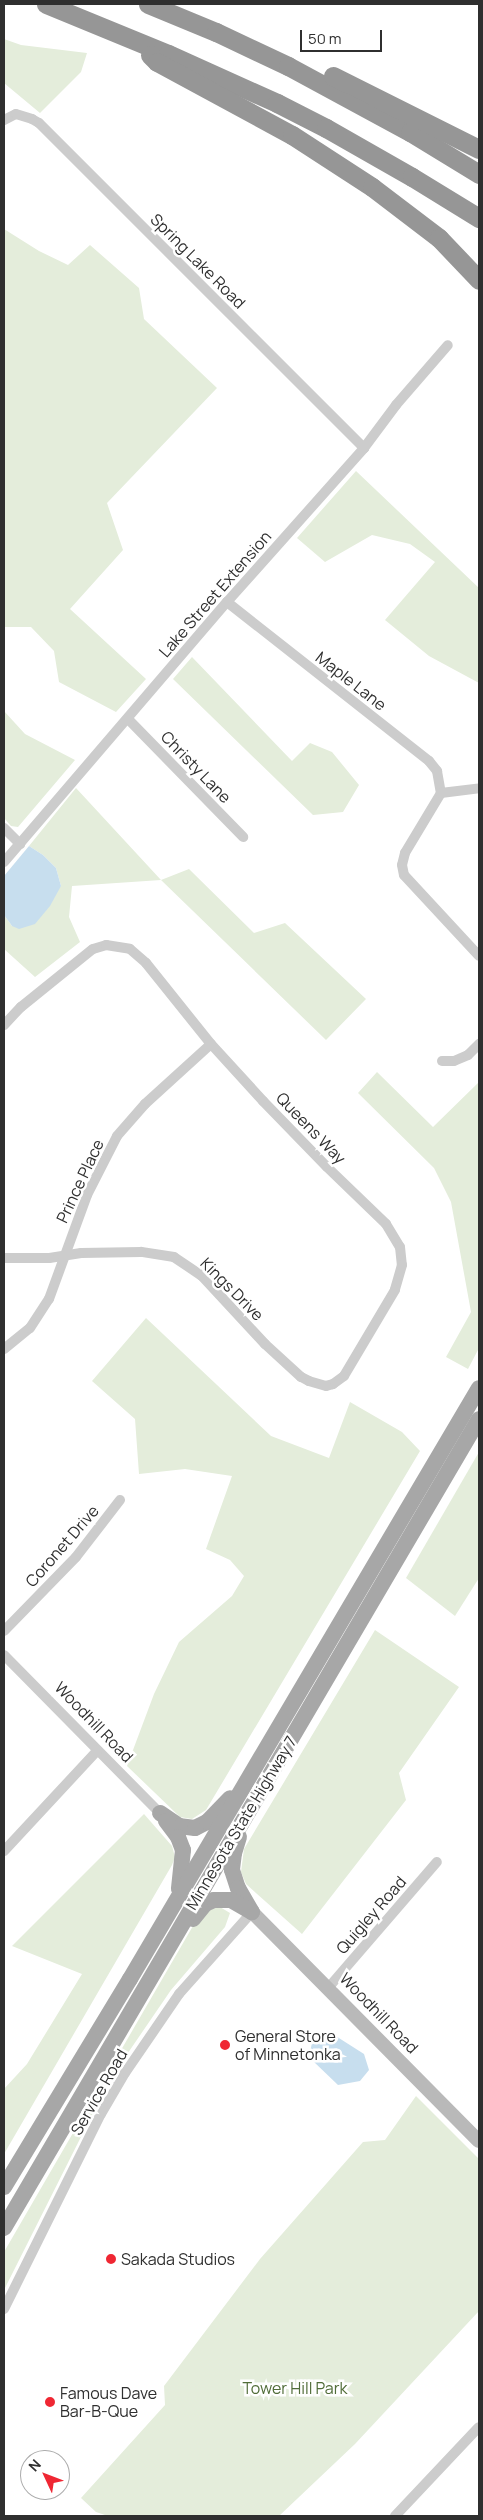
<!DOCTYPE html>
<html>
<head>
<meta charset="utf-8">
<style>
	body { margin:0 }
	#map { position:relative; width:483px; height:2520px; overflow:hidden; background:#fff; font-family:Manrope,sans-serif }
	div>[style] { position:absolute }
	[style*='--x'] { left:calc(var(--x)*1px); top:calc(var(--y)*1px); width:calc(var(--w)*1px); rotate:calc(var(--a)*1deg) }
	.green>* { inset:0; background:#e4eddb }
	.water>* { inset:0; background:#c7deee }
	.street>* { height:10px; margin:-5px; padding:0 5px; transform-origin:5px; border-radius:5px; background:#ccc }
	.secondary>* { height:14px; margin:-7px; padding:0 7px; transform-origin:7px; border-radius:7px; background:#b9b9b9 }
	.primary>* { height:16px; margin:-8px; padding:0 8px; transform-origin:8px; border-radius:8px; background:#a7a7a7 }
	.highway>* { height:19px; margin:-9.5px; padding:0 9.5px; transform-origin:9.5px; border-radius:9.5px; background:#969696 }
	.dots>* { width:14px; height:14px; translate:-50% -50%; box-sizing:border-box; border:2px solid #fff; border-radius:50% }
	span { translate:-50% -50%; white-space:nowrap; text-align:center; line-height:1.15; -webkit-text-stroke:5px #fff; paint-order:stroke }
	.street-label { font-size:16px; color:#2f2f2f }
	.poi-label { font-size:16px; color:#2f2f2f }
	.left { translate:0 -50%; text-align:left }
	.park-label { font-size:16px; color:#516d39 }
	.frame { position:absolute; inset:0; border:5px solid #2f2f2f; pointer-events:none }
	.north { position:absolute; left:20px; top:2450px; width:50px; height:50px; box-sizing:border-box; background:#fff; border:1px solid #acacac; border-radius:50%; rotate:313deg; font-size:14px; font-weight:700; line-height:20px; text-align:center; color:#2f2f2f }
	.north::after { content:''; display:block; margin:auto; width:18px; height:22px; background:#ef2733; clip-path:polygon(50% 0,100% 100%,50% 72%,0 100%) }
	.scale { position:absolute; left:300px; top:30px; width:82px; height:22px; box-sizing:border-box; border:2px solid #2f2f2f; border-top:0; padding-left:6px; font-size:15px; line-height:18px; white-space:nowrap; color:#2f2f2f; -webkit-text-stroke:4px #fff; paint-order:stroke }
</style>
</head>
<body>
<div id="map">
	<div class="green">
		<i style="clip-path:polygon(4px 39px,21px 45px,87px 53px,81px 72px,40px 113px,4px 83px)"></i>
		<i style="clip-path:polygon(4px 229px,39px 251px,68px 265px,90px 245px,139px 288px,144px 319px,217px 388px,107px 503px,123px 550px,70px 609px,146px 679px,116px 712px,59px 682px,54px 651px,31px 627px,4px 627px)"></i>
		<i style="clip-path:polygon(356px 471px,479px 588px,479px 683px,429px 656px,385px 620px,435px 562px,410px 544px,372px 535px,325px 562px,297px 538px)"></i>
		<i style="clip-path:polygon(192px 657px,292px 761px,310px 743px,332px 752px,359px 785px,343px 812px,313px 815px,173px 679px)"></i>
		<i style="clip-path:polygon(4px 711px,25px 734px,75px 760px,18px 827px,11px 826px,4px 818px)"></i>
		<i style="clip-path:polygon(76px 788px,161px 880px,189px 869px,254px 933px,285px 923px,366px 999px,326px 1040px,161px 880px,72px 886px,69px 917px,80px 942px,35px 977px,4px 949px,4px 915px,12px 926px,61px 886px,56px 868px,43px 855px,29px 846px)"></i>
		<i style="clip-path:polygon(377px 1072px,433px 1127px,479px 1082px,479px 1348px,468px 1369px,446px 1357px,471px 1312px,451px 1202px,434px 1168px,358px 1093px)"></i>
		<i style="clip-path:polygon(146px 1318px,271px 1436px,329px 1458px,350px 1402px,402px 1432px,420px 1451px,206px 1810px,192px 1819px,180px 1817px,127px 1766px,154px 1694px,179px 1642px,232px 1596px,244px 1576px,230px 1560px,206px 1549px,232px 1476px,185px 1469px,139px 1474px,135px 1419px,92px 1381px)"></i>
		<i style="clip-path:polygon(479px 1452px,479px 1578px,455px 1616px,406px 1578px)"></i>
		<i style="clip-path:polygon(375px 1630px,459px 1687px,399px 1773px,406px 1800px,302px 1934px,246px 1884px,241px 1872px,244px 1849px)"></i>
		<i style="clip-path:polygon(144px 1814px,172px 1846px,175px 1857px,172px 1865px,4px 2154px,4px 2089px,27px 2064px,82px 1974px,12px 1946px)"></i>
		<i style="clip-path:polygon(220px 1907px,230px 1913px,225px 1927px,171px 1990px,119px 2066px,94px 2111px,4px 2290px,4px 2252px,197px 1919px,212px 1909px)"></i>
		<i style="clip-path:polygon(416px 2096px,479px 2159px,479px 2311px,355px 2444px,279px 2516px,108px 2516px,96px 2512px,81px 2498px,165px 2405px,164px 2386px,260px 2259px,363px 2142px,385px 2140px)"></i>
	</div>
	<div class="water">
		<i style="clip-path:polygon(29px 846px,43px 855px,56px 868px,61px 886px,50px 906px,35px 924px,19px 929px,12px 926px,4px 915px,4px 876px)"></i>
		<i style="clip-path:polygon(324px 2033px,331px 2033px,364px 2054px,369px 2070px,360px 2081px,338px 2085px,313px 2061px,310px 2052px,312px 2043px)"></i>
	</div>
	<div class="street">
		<i style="--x:4;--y:120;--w:13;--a:-27"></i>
		<i style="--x:16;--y:114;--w:17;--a:17"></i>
		<i style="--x:32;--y:119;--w:8;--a:30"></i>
		<i style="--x:39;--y:123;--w:460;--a:45"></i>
		<i style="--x:227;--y:602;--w:257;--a:38.2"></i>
		<i style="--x:429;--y:761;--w:13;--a:51"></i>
		<i style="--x:437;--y:771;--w:22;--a:80"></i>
		<i style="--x:441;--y:793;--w:70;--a:121"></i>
		<i style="--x:405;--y:853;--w:12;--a:104"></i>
		<i style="--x:402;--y:865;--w:10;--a:79"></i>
		<i style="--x:404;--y:875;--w:110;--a:47.2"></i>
		<i style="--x:128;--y:719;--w:165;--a:45.7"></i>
		<i style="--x:441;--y:793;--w:38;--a:-7"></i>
		<i style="--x:4;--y:828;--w:23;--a:45"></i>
		<i style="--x:4;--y:862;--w:343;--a:-49.4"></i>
		<i style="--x:227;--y:602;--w:206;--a:-48.3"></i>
		<i style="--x:364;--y:448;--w:54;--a:-53.3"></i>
		<i style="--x:396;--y:405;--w:79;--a:-49.1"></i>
		<i style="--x:4;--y:1025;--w:25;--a:-47"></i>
		<i style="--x:21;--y:1007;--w:92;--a:-38.9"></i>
		<i style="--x:93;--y:949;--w:14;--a:-17"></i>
		<i style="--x:106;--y:945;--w:24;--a:9"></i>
		<i style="--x:130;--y:949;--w:21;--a:41"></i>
		<i style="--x:146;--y:963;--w:104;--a:51.3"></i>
		<i style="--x:211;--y:1044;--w:77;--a:47.6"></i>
		<i style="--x:263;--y:1101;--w:92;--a:45.9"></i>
		<i style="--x:327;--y:1167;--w:82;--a:44"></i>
		<i style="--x:386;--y:1224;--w:27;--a:59"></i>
		<i style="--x:400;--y:1247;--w:18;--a:84"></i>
		<i style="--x:402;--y:1265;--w:26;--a:106"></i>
		<i style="--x:395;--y:1290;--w:100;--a:120.7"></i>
		<i style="--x:344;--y:1376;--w:14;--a:144"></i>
		<i style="--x:333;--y:1384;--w:7;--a:164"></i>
		<i style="--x:326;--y:1386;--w:18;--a:-164"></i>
		<i style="--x:309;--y:1381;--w:9;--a:-153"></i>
		<i style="--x:301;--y:1377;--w:49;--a:-137.5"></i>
		<i style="--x:265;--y:1344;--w:93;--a:-132.8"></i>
		<i style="--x:202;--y:1276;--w:34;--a:-146"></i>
		<i style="--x:174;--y:1257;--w:33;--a:-171"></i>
		<i style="--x:141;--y:1252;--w:60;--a:179"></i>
		<i style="--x:81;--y:1253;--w:32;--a:171"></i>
		<i style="--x:49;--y:1258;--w:45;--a:180"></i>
		<i style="--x:442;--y:1061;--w:12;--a:0"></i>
		<i style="--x:454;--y:1061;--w:15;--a:-23"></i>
		<i style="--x:468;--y:1055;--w:16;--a:-45"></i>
		<i style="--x:4;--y:1349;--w:33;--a:-39"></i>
		<i style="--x:30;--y:1328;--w:35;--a:-57"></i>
		<i style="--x:49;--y:1299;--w:111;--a:-69.9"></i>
		<i style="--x:87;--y:1195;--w:66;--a:-63"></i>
		<i style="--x:117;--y:1136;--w:43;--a:-48.8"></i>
		<i style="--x:145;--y:1104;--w:89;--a:-42.3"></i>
		<i style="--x:4;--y:1631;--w:103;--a:-45.8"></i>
		<i style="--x:76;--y:1557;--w:72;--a:-52.3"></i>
		<i style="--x:4;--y:1655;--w:222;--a:45.4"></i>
		<i style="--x:4;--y:1851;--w:137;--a:-47.1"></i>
		<i style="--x:329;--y:1987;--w:165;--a:-49.2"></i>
		<i style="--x:4;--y:2309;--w:218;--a:-63.6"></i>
		<i style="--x:101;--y:2114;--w:48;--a:-59.7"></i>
		<i style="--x:125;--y:2073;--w:96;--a:-55.6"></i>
		<i style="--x:179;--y:1994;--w:110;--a:-48.3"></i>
		<i style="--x:395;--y:2516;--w:122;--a:-46.7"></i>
	</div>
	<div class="secondary">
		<i style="--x:252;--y:1912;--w:322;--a:45.3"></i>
	</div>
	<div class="primary">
		<i style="--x:160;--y:1813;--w:23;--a:34"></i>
		<i style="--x:179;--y:1826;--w:16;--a:7"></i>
		<i style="--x:195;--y:1828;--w:13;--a:-27"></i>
		<i style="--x:207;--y:1822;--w:33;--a:-46"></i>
		<i style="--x:166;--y:1821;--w:20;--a:53"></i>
		<i style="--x:178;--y:1837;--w:14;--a:69"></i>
		<i style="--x:183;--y:1850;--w:39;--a:96"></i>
		<i style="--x:239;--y:1837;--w:17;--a:107"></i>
		<i style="--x:234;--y:1853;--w:17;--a:97"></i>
		<i style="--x:232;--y:1870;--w:19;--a:72"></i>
		<i style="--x:238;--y:1888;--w:28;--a:60"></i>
		<i style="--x:193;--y:1919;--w:19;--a:-51"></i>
		<i style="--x:205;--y:1904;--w:10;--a:-24"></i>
		<i style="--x:214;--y:1900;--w:17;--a:0"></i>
		<i style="--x:231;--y:1900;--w:24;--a:30"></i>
		<i style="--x:4;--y:2187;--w:243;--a:-58.8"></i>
		<i style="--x:130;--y:1979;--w:686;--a:-59.44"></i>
		<i style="--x:4;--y:2228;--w:938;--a:-59.58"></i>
	</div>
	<div class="highway">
		<i style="--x:46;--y:4;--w:132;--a:22.3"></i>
		<i style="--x:168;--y:54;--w:120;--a:24.2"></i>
		<i style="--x:277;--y:103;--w:55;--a:27"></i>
		<i style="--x:326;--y:128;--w:99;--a:29.7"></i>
		<i style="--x:412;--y:177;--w:79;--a:31.5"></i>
		<i style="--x:148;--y:4;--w:74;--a:22.4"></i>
		<i style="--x:216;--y:32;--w:80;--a:25.3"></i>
		<i style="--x:288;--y:66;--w:139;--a:28.4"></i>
		<i style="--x:410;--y:132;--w:81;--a:31.3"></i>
		<i style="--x:150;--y:55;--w:10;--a:45"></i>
		<i style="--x:157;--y:62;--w:153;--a:28.4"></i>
		<i style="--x:292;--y:135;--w:95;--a:33"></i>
		<i style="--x:372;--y:187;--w:84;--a:37.3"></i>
		<i style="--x:439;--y:238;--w:58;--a:46.4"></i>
		<i style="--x:333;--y:76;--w:163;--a:26.6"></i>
	</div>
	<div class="dots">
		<i style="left:225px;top:2045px;background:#ef2733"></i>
		<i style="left:111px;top:2259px;background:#ef2733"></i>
		<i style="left:50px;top:2402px;background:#ef2733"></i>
	</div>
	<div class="street-label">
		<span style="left:198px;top:261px;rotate:45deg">Spring Lake Road</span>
		<span style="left:215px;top:594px;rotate:-49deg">Lake Street Extension</span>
		<span style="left:351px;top:681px;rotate:38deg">Maple Lane</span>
		<span style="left:196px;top:767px;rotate:46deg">Christy Lane</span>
		<span style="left:311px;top:1128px;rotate:46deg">Queens Way</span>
		<span style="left:80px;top:1181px;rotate:-65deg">Prince Place</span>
		<span style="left:232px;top:1289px;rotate:45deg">Kings Drive</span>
		<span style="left:62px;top:1546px;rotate:-49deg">Coronet Drive</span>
		<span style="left:94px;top:1722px;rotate:46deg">Woodhill Road</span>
		<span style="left:241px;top:1823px;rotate:-59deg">Minnesota State Highway 7</span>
		<span style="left:371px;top:1915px;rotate:-49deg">Quigley Road</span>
		<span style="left:379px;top:2013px;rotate:46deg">Woodhill Road</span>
		<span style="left:99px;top:2092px;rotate:-60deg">Service Road</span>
	</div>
	<div class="poi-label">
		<span class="left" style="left:235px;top:2045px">General Store<br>of Minnetonka</span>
		<span class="left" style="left:121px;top:2259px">Sakada Studios</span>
		<span class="left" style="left:60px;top:2402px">Famous Dave<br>Bar-B-Que</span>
	</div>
	<div class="park-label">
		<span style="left:295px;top:2388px">Tower Hill Park</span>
	</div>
	<div class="frame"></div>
	<div class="north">N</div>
	<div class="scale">50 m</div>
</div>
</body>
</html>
